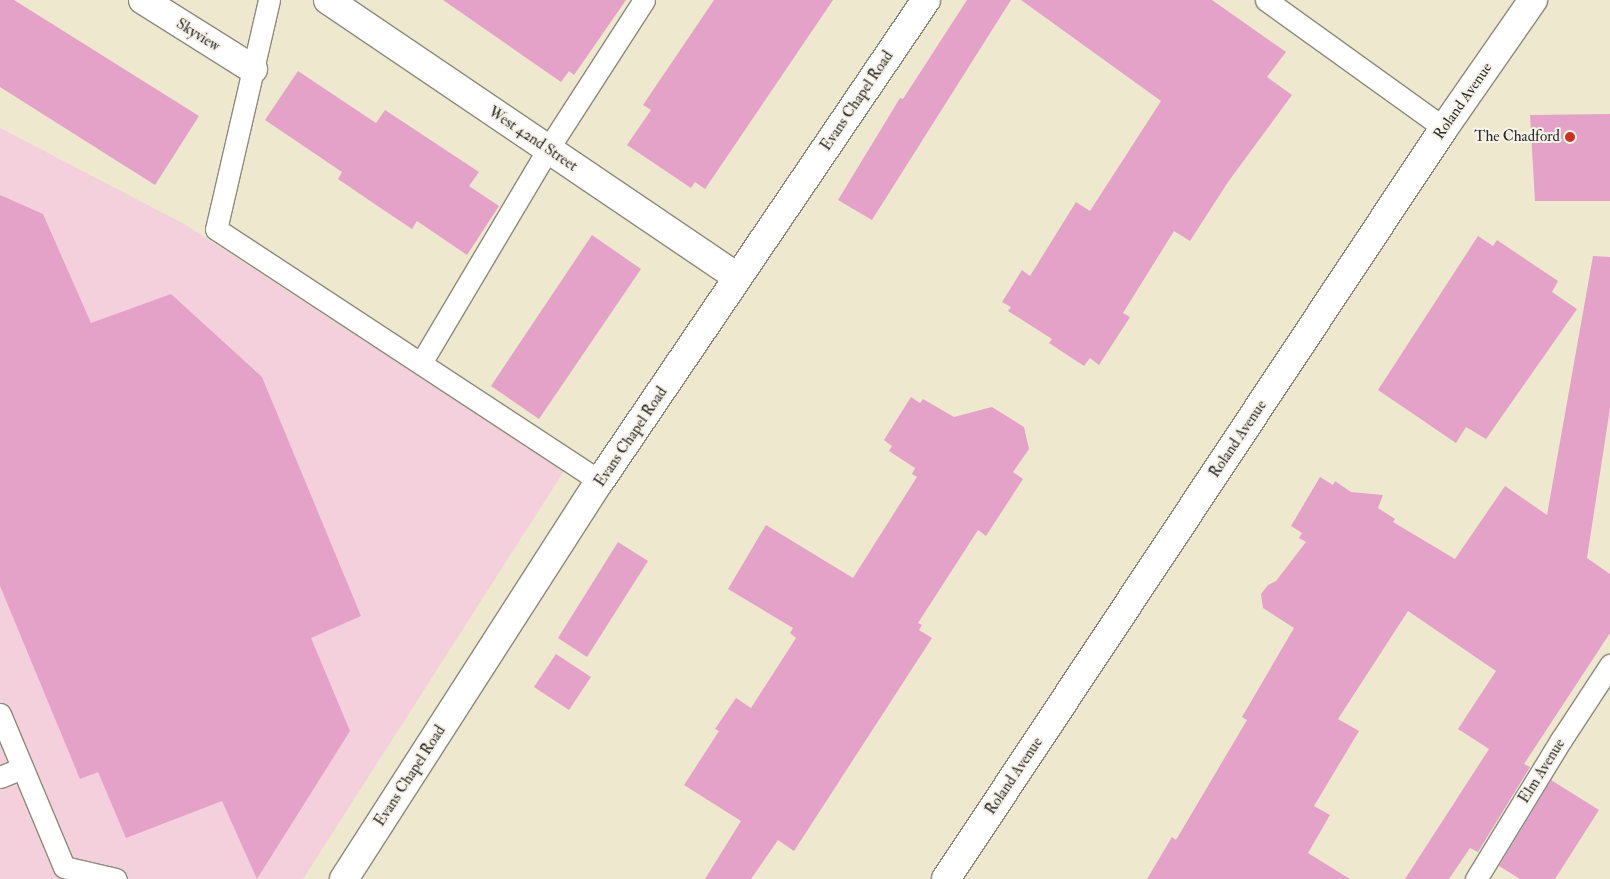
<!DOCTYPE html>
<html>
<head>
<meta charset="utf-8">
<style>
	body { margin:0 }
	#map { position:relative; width:1610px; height:879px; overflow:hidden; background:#eee8cf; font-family:"IM FELL Double Pica",serif }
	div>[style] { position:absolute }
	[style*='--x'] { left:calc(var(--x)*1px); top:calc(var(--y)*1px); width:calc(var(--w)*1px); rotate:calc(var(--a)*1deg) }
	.built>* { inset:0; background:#f4cfdc }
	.building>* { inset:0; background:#e5a2c9 }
	.roads { filter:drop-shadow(1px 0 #8c8a7d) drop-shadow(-1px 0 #8c8a7d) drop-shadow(0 1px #8c8a7d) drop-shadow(0 -1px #8c8a7d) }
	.lane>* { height:21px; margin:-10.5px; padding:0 10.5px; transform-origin:10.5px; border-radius:10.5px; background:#fff }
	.street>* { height:28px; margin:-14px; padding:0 14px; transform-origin:14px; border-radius:14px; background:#fff }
	.secondary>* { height:28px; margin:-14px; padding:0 14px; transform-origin:14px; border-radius:14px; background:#fff }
	.dots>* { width:14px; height:14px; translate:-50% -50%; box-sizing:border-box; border:2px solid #f7f3e8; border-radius:50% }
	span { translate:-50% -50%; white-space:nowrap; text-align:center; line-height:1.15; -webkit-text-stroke:4px #f7f3e8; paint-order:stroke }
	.street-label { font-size:15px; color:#2b2b2b }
	.poi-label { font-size:15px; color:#2b2b2b }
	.right { translate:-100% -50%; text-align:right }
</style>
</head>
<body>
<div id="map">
	<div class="built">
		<i style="clip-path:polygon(0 128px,186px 225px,564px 471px,303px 879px,0 879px)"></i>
	</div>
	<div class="building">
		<i style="clip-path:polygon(0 0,14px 0,199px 116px,155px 185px,0 87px)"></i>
		<i style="clip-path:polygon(443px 0,626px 0,574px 75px,569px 71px,561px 82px)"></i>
		<i style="clip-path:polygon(714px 0,833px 0,705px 189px,695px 182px,691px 188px,627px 145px,651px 110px,643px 105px)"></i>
		<i style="clip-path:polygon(967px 0,1011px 0,872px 220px,838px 200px,900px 98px,903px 99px)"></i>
		<i style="clip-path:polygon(1021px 0,1212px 0,1286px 52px,1267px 77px,1292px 95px,1228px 182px,1190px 241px,1174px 231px,1123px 313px,1130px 317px,1099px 365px,1090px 358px,1084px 366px,1049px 343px,1052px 339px,1008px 311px,1011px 307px,1002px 302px,1022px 270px,1030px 276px,1076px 202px,1090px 211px,1161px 101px)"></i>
		<i style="clip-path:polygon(298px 71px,376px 123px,385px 110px,479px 172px,469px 186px,499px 206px,467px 255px,417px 221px,412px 229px,379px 207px,338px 179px,342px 172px,265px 120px)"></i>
		<i style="clip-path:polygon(1610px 114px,1610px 201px,1535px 201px,1530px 115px)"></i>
		<i style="clip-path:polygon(0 195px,43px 214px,91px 323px,171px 294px,262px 377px,361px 616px,311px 638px,350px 731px,257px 879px,222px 801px,126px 838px,98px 772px,80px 779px,0 586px)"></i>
		<i style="clip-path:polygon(592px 235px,641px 269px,539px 419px,491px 386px)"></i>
		<i style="clip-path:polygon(1478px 236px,1493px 246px,1497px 240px,1558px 281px,1552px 292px,1577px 309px,1486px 439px,1466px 427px,1456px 443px,1378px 390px)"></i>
		<i style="clip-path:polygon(1593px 256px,1610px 257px,1610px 408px,1587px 558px,1610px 574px,1610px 633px,1524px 764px,1530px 767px,1478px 852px,1470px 848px,1449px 879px,1405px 879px,1489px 749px,1458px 729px,1496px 671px,1408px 611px,1338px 719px,1359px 731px,1314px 806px,1330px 815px,1308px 853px,1350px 879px,1147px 879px,1172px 837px,1176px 840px,1247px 720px,1242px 717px,1294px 628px,1263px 608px,1261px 594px,1268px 585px,1276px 581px,1306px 542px,1299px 538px,1302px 533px,1291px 526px,1320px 477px,1333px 485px,1335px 481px,1351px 492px,1383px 495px,1378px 508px,1395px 519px,1393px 522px,1455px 559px,1505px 486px,1547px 515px)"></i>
		<i style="clip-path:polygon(911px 397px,920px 403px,923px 399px,954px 417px,992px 407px,1024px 427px,1029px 449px,1013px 472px,1023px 479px,986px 536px,978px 530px,918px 623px,922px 625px,919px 630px,932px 638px,794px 851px,778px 840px,751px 879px,705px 879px,741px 821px,684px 785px,719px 731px,715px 729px,736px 698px,751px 708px,796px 638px,790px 633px,793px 628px,728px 589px,766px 525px,853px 578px,917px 477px,912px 474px,915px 468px,889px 451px,892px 446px,884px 440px)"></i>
		<i style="clip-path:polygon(618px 542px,648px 561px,587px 657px,558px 638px)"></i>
		<i style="clip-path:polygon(556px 654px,591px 677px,569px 710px,534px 687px)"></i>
		<i style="clip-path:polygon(1551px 780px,1599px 810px,1555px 879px,1520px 879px,1499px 866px)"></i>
	</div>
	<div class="roads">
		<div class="lane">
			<i style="--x:269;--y:0;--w:235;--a:103"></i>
			<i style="--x:216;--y:229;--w:459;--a:33.3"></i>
			<i style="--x:1266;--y:0;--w:219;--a:35.7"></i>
			<i style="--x:421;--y:363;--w:249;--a:-59.3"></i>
			<i style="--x:548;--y:149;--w:177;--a:-57.2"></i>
			<i style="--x:0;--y:714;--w:166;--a:67.3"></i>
			<i style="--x:64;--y:867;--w:53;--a:13"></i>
			<i style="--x:0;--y:777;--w:24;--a:-22"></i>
			<i style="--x:1476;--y:879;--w:163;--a:-58.6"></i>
			<i style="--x:1561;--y:740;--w:90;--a:-56.8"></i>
		</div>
		<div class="street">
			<i style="--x:143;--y:0;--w:130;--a:32.1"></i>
			<i style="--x:328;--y:0;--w:495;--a:34.1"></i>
			<i style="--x:344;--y:879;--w:473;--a:-57.3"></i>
			<i style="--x:600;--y:481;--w:581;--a:-55.87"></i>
		</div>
		<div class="secondary">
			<i style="--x:946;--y:879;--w:901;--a:-56.45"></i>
			<i style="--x:1444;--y:128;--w:156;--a:-55.2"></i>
		</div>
	</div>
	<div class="dots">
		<i style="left:1570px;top:137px;background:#c8321e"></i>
	</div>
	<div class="street-label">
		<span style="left:198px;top:35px;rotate:32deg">Skyview</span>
		<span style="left:857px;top:101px;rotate:-56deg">Evans Chapel Road</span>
		<span style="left:1463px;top:101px;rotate:-55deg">Roland Avenue</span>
		<span style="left:533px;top:139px;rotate:34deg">West 42nd Street</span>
		<span style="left:631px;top:437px;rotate:-56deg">Evans Chapel Road</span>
		<span style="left:1238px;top:439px;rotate:-56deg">Roland Avenue</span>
		<span style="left:1542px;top:771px;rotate:-58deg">Elm Avenue</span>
		<span style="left:410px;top:776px;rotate:-57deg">Evans Chapel Road</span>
		<span style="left:1014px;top:776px;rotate:-56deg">Roland Avenue</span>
	</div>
	<div class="poi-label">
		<span class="right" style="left:1560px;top:137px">The Chadford</span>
	</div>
</div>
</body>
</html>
